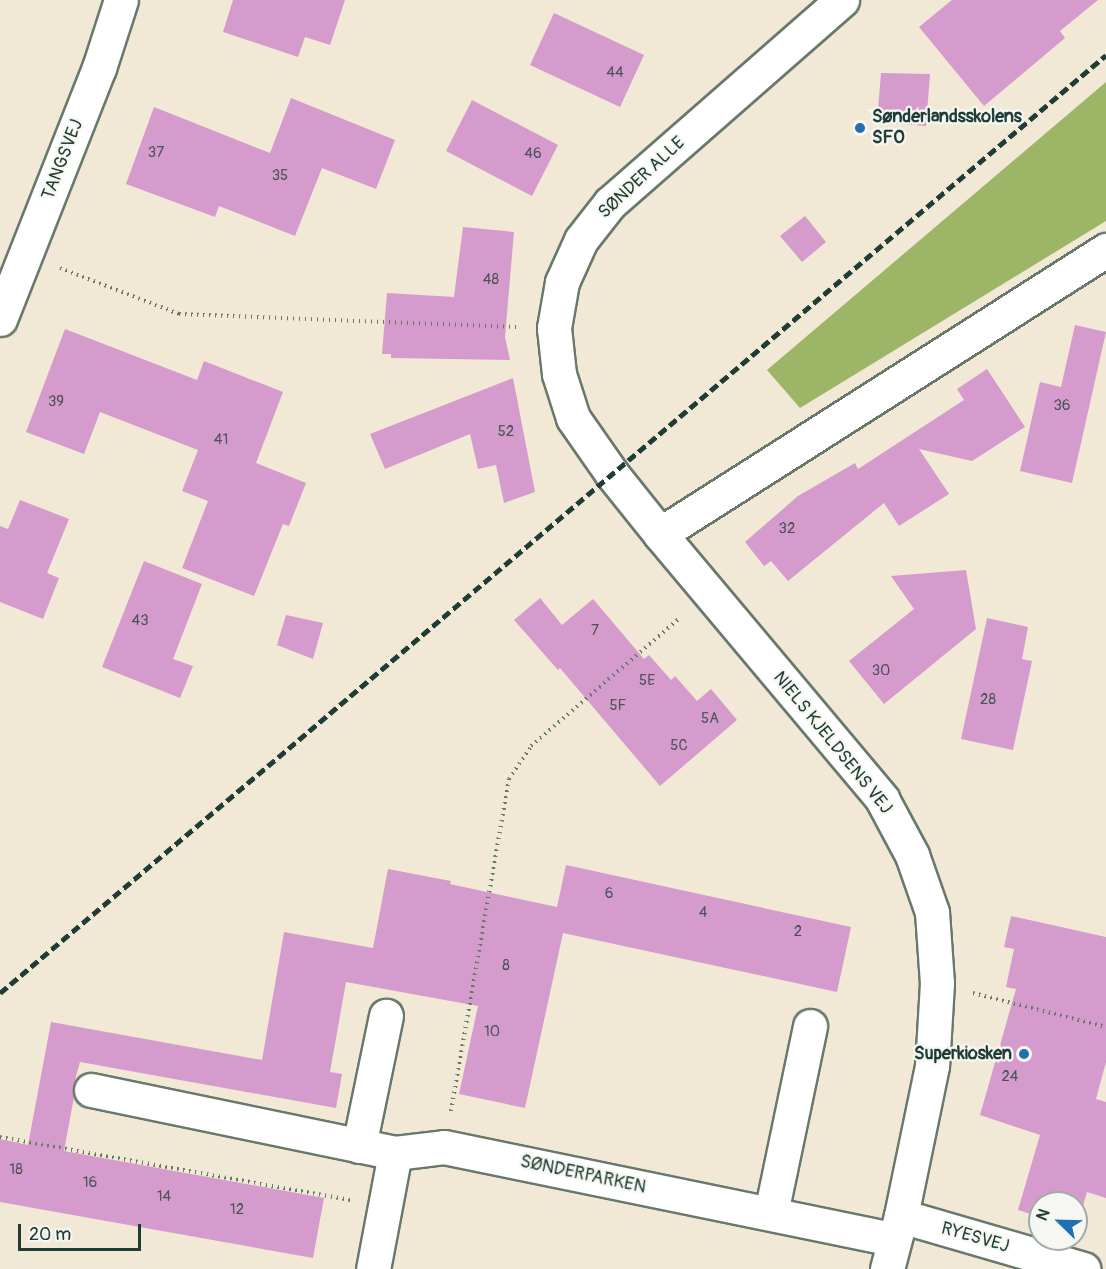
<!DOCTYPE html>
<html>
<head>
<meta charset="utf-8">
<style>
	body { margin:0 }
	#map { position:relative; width:1106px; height:1269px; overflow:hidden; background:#f1e9d5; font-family:Pangolin,sans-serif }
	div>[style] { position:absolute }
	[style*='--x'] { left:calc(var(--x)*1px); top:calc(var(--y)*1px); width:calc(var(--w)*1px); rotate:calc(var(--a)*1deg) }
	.forest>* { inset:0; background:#9cb566 }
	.building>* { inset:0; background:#d59bcc }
	.path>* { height:4px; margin-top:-2px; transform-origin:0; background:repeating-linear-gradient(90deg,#68796c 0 1.5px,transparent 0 6px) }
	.roads { filter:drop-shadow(2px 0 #68796c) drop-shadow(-2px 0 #68796c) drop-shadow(0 2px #68796c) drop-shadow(0 -2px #68796c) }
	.street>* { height:33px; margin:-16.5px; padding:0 16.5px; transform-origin:16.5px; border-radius:16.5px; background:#fff }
	.secondary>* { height:33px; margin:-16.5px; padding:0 16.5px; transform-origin:16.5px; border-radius:16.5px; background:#fff }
	.rail>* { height:4.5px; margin-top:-2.25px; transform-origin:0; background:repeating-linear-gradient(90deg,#1f3d34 0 9px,transparent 0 13.5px) }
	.dots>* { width:16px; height:16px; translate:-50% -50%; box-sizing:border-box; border:3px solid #f6f6f2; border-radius:50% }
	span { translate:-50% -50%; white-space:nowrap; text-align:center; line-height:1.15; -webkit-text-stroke:4.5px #f6f6f2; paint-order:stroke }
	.number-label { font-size:15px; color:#4c545a }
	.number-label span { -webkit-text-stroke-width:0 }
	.poi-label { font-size:18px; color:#1f3d34; font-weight:700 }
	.left { translate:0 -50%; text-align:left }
	.right { translate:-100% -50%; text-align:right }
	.street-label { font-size:18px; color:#1f3d34 }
	.north { position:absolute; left:1028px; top:1191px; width:60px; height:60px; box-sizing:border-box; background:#f6f6f2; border:2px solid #a0aca6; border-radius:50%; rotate:293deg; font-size:16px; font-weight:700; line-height:24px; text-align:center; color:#1f3d34 }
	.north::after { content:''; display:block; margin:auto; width:21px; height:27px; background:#1f6fb2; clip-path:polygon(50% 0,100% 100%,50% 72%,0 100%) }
	.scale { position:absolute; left:18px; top:1224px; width:123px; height:27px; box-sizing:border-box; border:3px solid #1f3d34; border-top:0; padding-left:8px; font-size:18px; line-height:21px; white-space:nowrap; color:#1f3d34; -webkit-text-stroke:4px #f6f6f2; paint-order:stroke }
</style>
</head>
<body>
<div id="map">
	<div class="forest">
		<i style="clip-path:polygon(1106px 82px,1106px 221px,800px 408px,767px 370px)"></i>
	</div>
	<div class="building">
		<i style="clip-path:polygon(233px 0,345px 0,330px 45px,305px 37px,298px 57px,223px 32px)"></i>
		<i style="clip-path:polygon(952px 0,1098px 0,1060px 31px,1065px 38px,984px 106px,919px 27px)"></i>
		<i style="clip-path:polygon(554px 13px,644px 55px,620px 107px,530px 65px)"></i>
		<i style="clip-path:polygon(881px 73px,930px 74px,926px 126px,877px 122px)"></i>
		<i style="clip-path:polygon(291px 98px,395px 140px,376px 189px,322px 168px,295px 236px,219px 206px,215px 217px,126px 184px,154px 107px,270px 153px)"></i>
		<i style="clip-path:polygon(472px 100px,558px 145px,532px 196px,446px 151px)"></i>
		<i style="clip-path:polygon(805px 216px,826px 242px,802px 262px,780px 236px)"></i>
		<i style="clip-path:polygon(463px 227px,514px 232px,505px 337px,510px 360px,391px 358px,391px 354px,382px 354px,387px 293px,454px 297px)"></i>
		<i style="clip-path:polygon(1075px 325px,1106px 332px,1072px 483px,1020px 471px,1040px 382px,1061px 387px)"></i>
		<i style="clip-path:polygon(65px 329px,197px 380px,204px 361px,283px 392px,256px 463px,306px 483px,289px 526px,283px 524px,254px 596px,182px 568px,208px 501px,182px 491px,198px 450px,100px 412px,84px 454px,26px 432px)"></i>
		<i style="clip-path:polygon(987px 369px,1025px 427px,972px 461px,919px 449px,949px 494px,899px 526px,884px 503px,788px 581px,771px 561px,764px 566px,745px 542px,798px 496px,855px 463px,858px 469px,964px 400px,957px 389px)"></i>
		<i style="clip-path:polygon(513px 378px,535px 492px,504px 503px,496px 465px,478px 469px,470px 434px,385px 469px,370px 434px)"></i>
		<i style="clip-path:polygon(20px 500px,69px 519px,47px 573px,59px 578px,43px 619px,0 602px,0 526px,8px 529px)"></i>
		<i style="clip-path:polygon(144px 561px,202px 584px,173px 659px,193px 666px,180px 698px,102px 667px)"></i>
		<i style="clip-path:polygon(966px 570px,976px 629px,884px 704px,849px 661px,914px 609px,891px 576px)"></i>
		<i style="clip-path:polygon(540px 598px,562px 625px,593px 599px,644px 659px,649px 655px,671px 680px,675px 676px,697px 701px,711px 689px,737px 720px,660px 786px,560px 668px,558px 670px,514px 620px)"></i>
		<i style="clip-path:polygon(286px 615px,323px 623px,313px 659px,277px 645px)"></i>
		<i style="clip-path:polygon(987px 618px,1028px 627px,1022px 659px,1032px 661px,1013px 750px,961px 739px)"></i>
		<i style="clip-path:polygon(566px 865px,851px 927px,837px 992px,563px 933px,525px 1108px,459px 1094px,478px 1006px,346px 982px,330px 1072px,342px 1074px,336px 1108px,80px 1062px,73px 1087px,74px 1097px,64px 1151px,324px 1198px,313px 1258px,0 1202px,0 1139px,28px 1145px,51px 1022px,262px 1060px,284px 932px,373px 948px,388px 869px,451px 881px,450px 884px,557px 907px)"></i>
		<i style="clip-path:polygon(1011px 916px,1106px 937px,1106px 1062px,1096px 1099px,1106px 1102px,1106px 1198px,1087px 1192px,1077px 1227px,1076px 1203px,1040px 1203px,1040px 1217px,1018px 1210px,1040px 1135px,980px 1115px,1016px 989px,1006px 987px,1014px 949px,1004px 947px)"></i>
	</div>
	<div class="path">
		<i style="--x:60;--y:268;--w:128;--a:21.1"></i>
		<i style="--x:179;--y:314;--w:339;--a:2.2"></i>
		<i style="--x:973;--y:993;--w:137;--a:14.3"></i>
		<i style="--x:451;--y:1111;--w:337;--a:-80.1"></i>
		<i style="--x:509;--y:779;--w:40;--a:-56"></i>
		<i style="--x:531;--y:746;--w:198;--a:-40.7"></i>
		<i style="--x:0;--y:1137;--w:356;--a:10.2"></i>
	</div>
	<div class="roads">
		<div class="street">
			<i style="--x:0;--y:319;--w:270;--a:-68.5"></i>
			<i style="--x:99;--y:68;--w:71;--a:-72.1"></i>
			<i style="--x:660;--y:534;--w:529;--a:-32.49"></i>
			<i style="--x:91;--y:1090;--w:310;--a:11.7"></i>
			<i style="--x:395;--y:1153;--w:118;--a:100.7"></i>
			<i style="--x:359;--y:1146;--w:133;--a:-78.3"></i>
			<i style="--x:395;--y:1153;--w:49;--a:-7"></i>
			<i style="--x:444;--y:1147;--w:459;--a:11.6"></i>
			<i style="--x:771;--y:1213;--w:191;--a:-78.2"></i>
			<i style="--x:901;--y:1216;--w:190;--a:16.2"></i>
		</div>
		<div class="secondary">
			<i style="--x:842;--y:0;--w:308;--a:138.8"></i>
			<i style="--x:610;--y:203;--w:47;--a:128.1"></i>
			<i style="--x:581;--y:240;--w:46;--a:114.3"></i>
			<i style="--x:562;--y:282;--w:47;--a:99.9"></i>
			<i style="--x:554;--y:328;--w:46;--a:83.8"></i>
			<i style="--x:559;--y:374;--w:46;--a:72.3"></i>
			<i style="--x:573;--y:418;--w:68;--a:55.1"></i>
			<i style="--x:612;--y:474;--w:77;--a:51.3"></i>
			<i style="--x:660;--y:534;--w:346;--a:50"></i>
			<i style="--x:882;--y:799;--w:64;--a:61.8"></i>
			<i style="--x:912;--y:855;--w:60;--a:70.7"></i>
			<i style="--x:932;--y:912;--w:71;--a:86"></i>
			<i style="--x:937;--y:983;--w:83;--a:93.4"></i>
			<i style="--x:932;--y:1066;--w:153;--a:101.7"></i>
			<i style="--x:901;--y:1216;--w:55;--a:104.8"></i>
		</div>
	</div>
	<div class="rail">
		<i style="--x:0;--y:993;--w:1450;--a:-40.3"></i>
	</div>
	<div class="dots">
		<i style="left:860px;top:128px;background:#1f6fb2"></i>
		<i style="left:1024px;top:1054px;background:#1f6fb2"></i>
	</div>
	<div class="number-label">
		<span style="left:615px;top:73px">44</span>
		<span style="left:156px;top:153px">37</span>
		<span style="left:533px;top:154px">46</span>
		<span style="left:280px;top:176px">35</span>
		<span style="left:491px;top:280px">48</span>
		<span style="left:56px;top:402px">39</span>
		<span style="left:1062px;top:406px">36</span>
		<span style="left:506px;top:432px">52</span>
		<span style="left:221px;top:440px">41</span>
		<span style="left:787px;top:529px">32</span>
		<span style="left:140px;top:621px">43</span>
		<span style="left:595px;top:631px">7</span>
		<span style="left:881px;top:671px">30</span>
		<span style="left:647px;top:681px">5E</span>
		<span style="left:988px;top:700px">28</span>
		<span style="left:618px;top:706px">5F</span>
		<span style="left:710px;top:719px">5A</span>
		<span style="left:679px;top:746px">5C</span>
		<span style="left:609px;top:894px">6</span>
		<span style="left:703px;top:913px">4</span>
		<span style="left:798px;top:932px">2</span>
		<span style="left:506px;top:966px">8</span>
		<span style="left:492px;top:1032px">10</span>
		<span style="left:1010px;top:1077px">24</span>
		<span style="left:16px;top:1170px">18</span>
		<span style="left:90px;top:1183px">16</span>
		<span style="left:164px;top:1197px">14</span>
		<span style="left:237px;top:1210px">12</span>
	</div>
	<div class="poi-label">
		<span class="left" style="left:872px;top:128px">Sønderlandsskolens<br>SFO</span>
		<span class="right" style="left:1012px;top:1054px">Superkiosken</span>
	</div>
	<div class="street-label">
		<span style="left:63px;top:160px;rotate:-69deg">TANGSVEJ</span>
		<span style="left:642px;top:178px;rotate:-43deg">SØNDER ALLE</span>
		<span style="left:832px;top:743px;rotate:51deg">NIELS KJELDSENS VEJ</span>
		<span style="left:583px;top:1175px;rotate:12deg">SØNDERPARKEN</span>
		<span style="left:975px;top:1238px;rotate:16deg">RYESVEJ</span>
	</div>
	<div class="north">N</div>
	<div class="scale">20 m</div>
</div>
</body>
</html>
